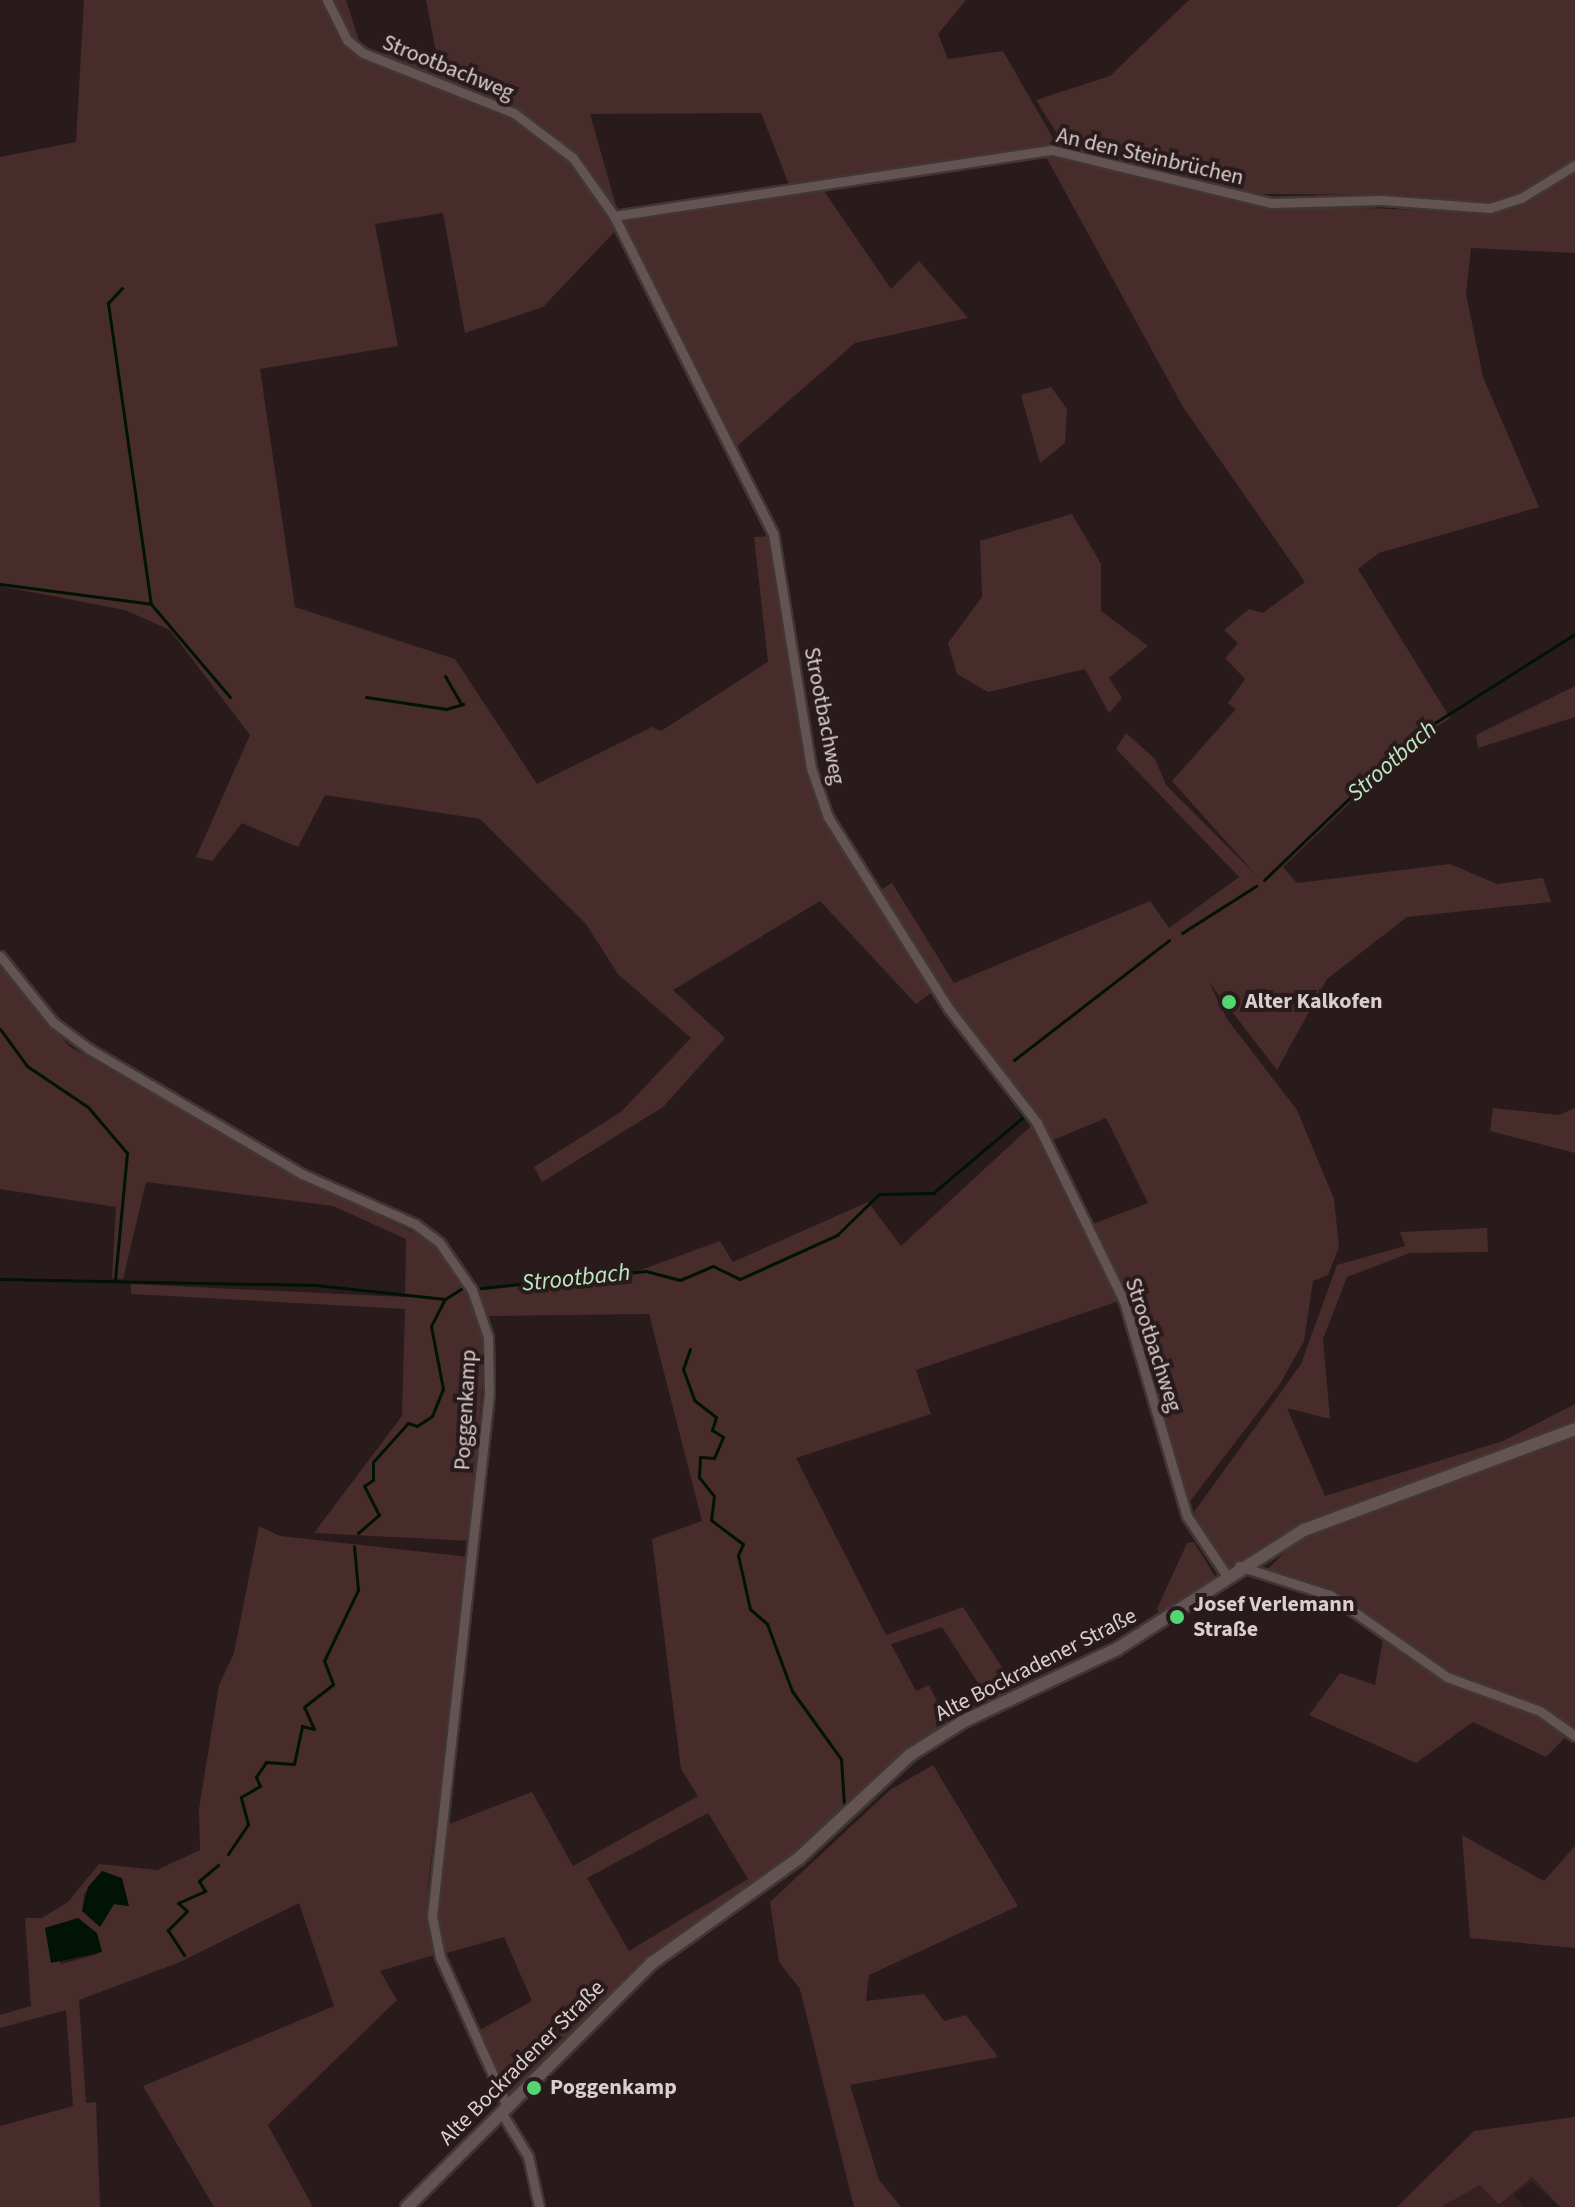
<!DOCTYPE html>
<html>
<head>
<meta charset="utf-8">
<style>
	body { margin:0 }
	#map { position:relative; width:1575px; height:2207px; overflow:hidden; background:#291b1b; font-family:"Source Sans 3",sans-serif }
	div>[style] { position:absolute }
	[style*='--x'] { left:calc(var(--x)*1px); top:calc(var(--y)*1px); width:calc(var(--w)*1px); rotate:calc(var(--a)*1deg) }
	.built>* { inset:0; background:#362021 }
	.green>* { inset:0; background:#482c2c }
	.water>* { inset:0; background:#011304 }
	.stream>* { height:3px; margin:-1.5px; padding:0 1.5px; transform-origin:1.5px; border-radius:1.5px; background:#011304 }
	.roads { filter:drop-shadow(2px 0 #413636) drop-shadow(-2px 0 #413636) drop-shadow(0 2px #413636) drop-shadow(0 -2px #413636) }
	.street>* { height:9px; margin:-4.5px; padding:0 4.5px; transform-origin:4.5px; border-radius:4.5px; background:#645353 }
	.secondary>* { height:12px; margin:-6px; padding:0 6px; transform-origin:6px; border-radius:6px; background:#645353 }
	.dots>* { width:22px; height:22px; translate:-50% -50%; box-sizing:border-box; border:4px solid #291b1b; border-radius:50% }
	span { translate:-50% -50%; white-space:nowrap; text-align:center; line-height:1.15; -webkit-text-stroke:8px #291b1b; paint-order:stroke }
	.street-label { font-size:22px; color:#dacfcf }
	.poi-label { font-size:22px; color:#dacfcf; font-weight:700 }
	.left { translate:0 -50%; text-align:left }
	.water-label { font-size:24px; color:#bbe9c1; font-style:italic }
</style>
</head>
<body>
<div id="map">
	<div class="built">
		<i style="clip-path:polygon(1532px 2176px,1560px 2207px,1531px 2182px,1514px 2195px,1524px 2207px,1441px 2207px,1480px 2184px,1500px 2205px)"></i>
	</div>
	<div class="green">
		<i style="clip-path:polygon(84px 0,346px 0,362px 50px,438px 62px,426px 0,966px 0,938px 34px,948px 59px,1003px 51px,1054px 140px,1042px 150px,790px 187px,761px 113px,590px 114px,618px 213px,571px 159px,618px 228px,543px 307px,465px 333px,443px 213px,375px 224px,398px 346px,260px 369px,295px 607px,455px 659px,537px 784px,652px 727px,661px 731px,768px 662px,754px 537px,771px 536px,813px 783px,935px 990px,916px 1004px,820px 901px,673px 990px,725px 1038px,663px 1107px,542px 1182px,534px 1167px,621px 1112px,691px 1038px,618px 974px,586px 924px,480px 819px,325px 795px,298px 847px,242px 823px,212px 861px,196px 857px,250px 735px,170px 630px,125px 610px,0 586px,0 157px,76px 142px)"></i>
		<i style="clip-path:polygon(1189px 0,1575px 0,1575px 160px,1537px 186px,1480px 205px,1404px 195px,1255px 194px,1054px 147px,1062px 142px,1036px 100px,1110px 76px)"></i>
		<i style="clip-path:polygon(1053px 152px,1277px 205px,1485px 212px,1534px 197px,1575px 171px,1575px 253px,1471px 248px,1466px 294px,1483px 377px,1539px 507px,1379px 553px,1358px 569px,1450px 718px,1416px 739px,1283px 867px,1297px 883px,1450px 864px,1497px 884px,1543px 878px,1551px 902px,1407px 917px,1327px 979px,1277px 1070px,1209px 982px,1227px 1019px,1297px 1110px,1334px 1199px,1339px 1247px,1328px 1275px,1313px 1281px,1304px 1341px,1280px 1384px,1187px 1505px,1127px 1291px,1093px 1224px,1148px 1203px,1106px 1118px,1053px 1140px,981px 1051px,879px 891px,892px 883px,954px 983px,1150px 901px,1169px 928px,1239px 877px,1116px 749px,1126px 733px,1155px 759px,1166px 785px,1258px 877px,1172px 781px,1236px 709px,1228px 703px,1245px 679px,1225px 658px,1238px 643px,1224px 630px,1249px 609px,1263px 613px,1305px 582px,1183px 407px,1045px 155px)"></i>
		<i style="clip-path:polygon(822px 188px,891px 289px,919px 261px,968px 318px,855px 343px,736px 447px,618px 219px)"></i>
		<i style="clip-path:polygon(1051px 387px,1067px 409px,1065px 443px,1040px 463px,1021px 395px)"></i>
		<i style="clip-path:polygon(1072px 514px,1101px 564px,1101px 611px,1148px 646px,1109px 678px,1122px 698px,1109px 713px,1085px 669px,988px 692px,957px 674px,948px 643px,982px 597px,980px 541px)"></i>
		<i style="clip-path:polygon(1575px 686px,1575px 717px,1478px 748px,1476px 735px)"></i>
		<i style="clip-path:polygon(0 963px,69px 1046px,247px 1149px,436px 1244px,469px 1291px,486px 1338px,471px 1541px,314px 1533px,402px 1416px,405px 1309px,131px 1294px,131px 1284px,405px 1297px,406px 1239px,333px 1206px,146px 1182px,123px 1279px,112px 1278px,116px 1207px,0 1189px)"></i>
		<i style="clip-path:polygon(1493px 1108px,1559px 1115px,1575px 1108px,1575px 1153px,1490px 1131px)"></i>
		<i style="clip-path:polygon(evenodd,1031px 1126px,1122px 1300px,916px 1370px,931px 1414px,796px 1458px,886px 1635px,963px 1607px,1018px 1692px,968px 1712px,964px 1704px,985px 1694px,942px 1627px,891px 1644px,916px 1691px,929px 1685px,949px 1726px,897px 1759px,797px 1857px,649px 1961px,506px 2096px,478px 2031px,532px 2001px,504px 1937px,443px 1954px,435px 1914px,441px 1827px,532px 1792px,573px 1866px,698px 1796px,681px 1769px,652px 1539px,702px 1521px,649px 1314px,484px 1316px,476px 1291px,630px 1274px,720px 1241px,733px 1262px,868px 1202px,901px 1246px,1031px 1126px,708px 1813px,748px 1879px,629px 1951px,587px 1878px,708px 1813px)"></i>
		<i style="clip-path:polygon(1487px 1228px,1488px 1252px,1410px 1253px,1347px 1277px,1323px 1339px,1330px 1419px,1287px 1408px,1325px 1496px,1503px 1441px,1575px 1404px,1575px 1424px,1314px 1521px,1228px 1570px,1194px 1512px,1301px 1364px,1337px 1265px,1405px 1246px,1400px 1232px)"></i>
		<i style="clip-path:polygon(1575px 1435px,1575px 1727px,1546px 1757px,1473px 1722px,1416px 1763px,1309px 1715px,1340px 1673px,1375px 1685px,1383px 1639px,1447px 1681px,1332px 1592px,1264px 1573px,1290px 1547px,1331px 1524px)"></i>
		<i style="clip-path:polygon(evenodd,259px 1526px,280px 1536px,469px 1557px,428px 1886px,434px 1955px,380px 1971px,397px 2000px,268px 2125px,313px 2207px,214px 2207px,143px 2086px,334px 2006px,299px 1903px,180px 1962px,79px 2000px,86px 2103px,96px 2102px,100px 2207px,0 2207px,0 2126px,73px 2106px,66px 2010px,0 2028px,0 2015px,31px 2006px,25px 1918px,42px 1918px,68px 1902px,99px 1864px,157px 1870px,200px 1850px,199px 1809px,219px 1685px,234px 1653px,259px 1526px,102px 1871px,117px 1877px,129px 1906px,114px 1904px,103px 1922px,82px 1911px,84px 1894px,102px 1871px,259px 1526px,78px 1919px,98px 1954px,61px 1964px,45px 1928px,78px 1919px)"></i>
		<i style="clip-path:polygon(1194px 1542px,1216px 1578px,1162px 1617px,1157px 1609px,1187px 1543px)"></i>
		<i style="clip-path:polygon(933px 1765px,1018px 1906px,869px 1975px,866px 2001px,924px 1994px,944px 2021px,966px 2015px,998px 2057px,850px 2085px,879px 2180px,901px 2207px,854px 2207px,800px 1989px,779px 1962px,770px 1902px,890px 1790px)"></i>
		<i style="clip-path:polygon(1462px 1835px,1544px 1881px,1575px 1846px,1575px 1948px,1470px 1938px)"></i>
		<i style="clip-path:polygon(1575px 2117px,1575px 2207px,1560px 2207px,1532px 2177px,1499px 2205px,1480px 2185px,1441px 2207px,1397px 2207px,1474px 2131px)"></i>
	</div>
	<div class="water">
		<i style="clip-path:polygon(102px 1871px,122px 1878px,129px 1906px,114px 1904px,100px 1927px,82px 1911px,88px 1887px)"></i>
		<i style="clip-path:polygon(78px 1918px,97px 1933px,102px 1952px,51px 1963px,45px 1928px)"></i>
	</div>
	<div class="stream">
		<i style="--x:122;--y:288;--w:21;--a:133"></i>
		<i style="--x:108;--y:303;--w:304;--a:81.9"></i>
		<i style="--x:0;--y:584;--w:152;--a:7.5"></i>
		<i style="--x:151;--y:604;--w:122;--a:49.7"></i>
		<i style="--x:445;--y:676;--w:32;--a:60"></i>
		<i style="--x:366;--y:697;--w:81;--a:8.5"></i>
		<i style="--x:446;--y:709;--w:18;--a:-16"></i>
		<i style="--x:1264;--y:880;--w:208;--a:-43.8"></i>
		<i style="--x:1414;--y:736;--w:191;--a:-32.4"></i>
		<i style="--x:1182;--y:933;--w:88;--a:-32.4"></i>
		<i style="--x:0;--y:1029;--w:46;--a:53.9"></i>
		<i style="--x:27;--y:1066;--w:73;--a:33.9"></i>
		<i style="--x:88;--y:1107;--w:60;--a:49.7"></i>
		<i style="--x:127;--y:1153;--w:127;--a:95.4"></i>
		<i style="--x:1014;--y:1060;--w:196;--a:-37.7"></i>
		<i style="--x:0;--y:1279;--w:316;--a:1.1"></i>
		<i style="--x:316;--y:1285;--w:130;--a:6.2"></i>
		<i style="--x:445;--y:1299;--w:22;--a:-32"></i>
		<i style="--x:481;--y:1288;--w:166;--a:-5.9"></i>
		<i style="--x:646;--y:1271;--w:35;--a:15"></i>
		<i style="--x:680;--y:1280;--w:36;--a:-23"></i>
		<i style="--x:713;--y:1266;--w:30;--a:26"></i>
		<i style="--x:740;--y:1279;--w:107;--a:-24.4"></i>
		<i style="--x:837;--y:1235;--w:59;--a:-44.3"></i>
		<i style="--x:879;--y:1194;--w:54;--a:-1.1"></i>
		<i style="--x:933;--y:1193;--w:118;--a:-40.2"></i>
		<i style="--x:1023;--y:1117;--w:16;--a:-117"></i>
		<i style="--x:690;--y:1349;--w:21;--a:109"></i>
		<i style="--x:683;--y:1369;--w:33;--a:70"></i>
		<i style="--x:694;--y:1400;--w:28;--a:38"></i>
		<i style="--x:716;--y:1417;--w:14;--a:107"></i>
		<i style="--x:712;--y:1430;--w:13;--a:32"></i>
		<i style="--x:723;--y:1437;--w:23;--a:113"></i>
		<i style="--x:714;--y:1458;--w:14;--a:-176"></i>
		<i style="--x:700;--y:1457;--w:20;--a:93"></i>
		<i style="--x:699;--y:1477;--w:24;--a:52"></i>
		<i style="--x:714;--y:1496;--w:24;--a:97"></i>
		<i style="--x:711;--y:1520;--w:40;--a:37"></i>
		<i style="--x:743;--y:1544;--w:12;--a:114"></i>
		<i style="--x:738;--y:1555;--w:55;--a:77.5"></i>
		<i style="--x:750;--y:1609;--w:23;--a:41"></i>
		<i style="--x:767;--y:1624;--w:72;--a:69.5"></i>
		<i style="--x:792;--y:1691;--w:84;--a:54.2"></i>
		<i style="--x:841;--y:1759;--w:45;--a:86.2"></i>
		<i style="--x:358;--y:1533;--w:28;--a:-41"></i>
		<i style="--x:379;--y:1515;--w:33;--a:-117"></i>
		<i style="--x:364;--y:1486;--w:11;--a:-34"></i>
		<i style="--x:373;--y:1480;--w:18;--a:-90"></i>
		<i style="--x:373;--y:1462;--w:52;--a:-48.1"></i>
		<i style="--x:408;--y:1423;--w:9;--a:18"></i>
		<i style="--x:417;--y:1426;--w:18;--a:-34"></i>
		<i style="--x:432;--y:1416;--w:29;--a:-68"></i>
		<i style="--x:443;--y:1389;--w:64;--a:-100.8"></i>
		<i style="--x:431;--y:1326;--w:30;--a:-63"></i>
		<i style="--x:228;--y:1854;--w:36;--a:-56"></i>
		<i style="--x:248;--y:1824;--w:28;--a:-105"></i>
		<i style="--x:241;--y:1797;--w:22;--a:-30"></i>
		<i style="--x:260;--y:1786;--w:10;--a:-114"></i>
		<i style="--x:256;--y:1777;--w:18;--a:-56"></i>
		<i style="--x:266;--y:1762;--w:28;--a:4"></i>
		<i style="--x:294;--y:1764;--w:39;--a:-78"></i>
		<i style="--x:302;--y:1726;--w:12;--a:14"></i>
		<i style="--x:314;--y:1729;--w:24;--a:-114"></i>
		<i style="--x:304;--y:1707;--w:37;--a:-38"></i>
		<i style="--x:333;--y:1684;--w:25;--a:-111"></i>
		<i style="--x:324;--y:1661;--w:79;--a:-64.4"></i>
		<i style="--x:358;--y:1590;--w:44;--a:-95.2"></i>
		<i style="--x:184;--y:1955;--w:30;--a:-123"></i>
		<i style="--x:168;--y:1930;--w:27;--a:-45"></i>
		<i style="--x:187;--y:1911;--w:12;--a:-138"></i>
		<i style="--x:178;--y:1903;--w:30;--a:-24"></i>
		<i style="--x:205;--y:1891;--w:12;--a:-121"></i>
		<i style="--x:199;--y:1881;--w:25;--a:-40"></i>
	</div>
	<div class="roads">
		<div class="street">
			<i style="--x:327;--y:0;--w:45;--a:63.4"></i>
			<i style="--x:347;--y:40;--w:21;--a:39"></i>
			<i style="--x:363;--y:53;--w:162;--a:21.7"></i>
			<i style="--x:514;--y:113;--w:74;--a:37.3"></i>
			<i style="--x:573;--y:158;--w:71;--a:54.7"></i>
			<i style="--x:614;--y:216;--w:355;--a:63.4"></i>
			<i style="--x:773;--y:533;--w:238;--a:80.8"></i>
			<i style="--x:811;--y:768;--w:52;--a:70.9"></i>
			<i style="--x:828;--y:817;--w:227;--a:57.8"></i>
			<i style="--x:949;--y:1009;--w:144;--a:52.3"></i>
			<i style="--x:1037;--y:1123;--w:198;--a:64"></i>
			<i style="--x:1124;--y:1301;--w:224;--a:73.7"></i>
			<i style="--x:1187;--y:1516;--w:72;--a:56.3"></i>
			<i style="--x:614;--y:216;--w:443;--a:-8.6"></i>
			<i style="--x:1052;--y:150;--w:225;--a:13.6"></i>
			<i style="--x:1271;--y:203;--w:111;--a:-1.5"></i>
			<i style="--x:1382;--y:200;--w:108;--a:4.2"></i>
			<i style="--x:1490;--y:208;--w:33;--a:-18"></i>
			<i style="--x:1521;--y:198;--w:63;--a:-31.4"></i>
			<i style="--x:0;--y:956;--w:85;--a:51.2"></i>
			<i style="--x:53;--y:1022;--w:45;--a:36.9"></i>
			<i style="--x:89;--y:1049;--w:247;--a:30.4"></i>
			<i style="--x:302;--y:1174;--w:124;--a:23.9"></i>
			<i style="--x:415;--y:1224;--w:30;--a:37"></i>
			<i style="--x:439;--y:1242;--w:58;--a:55.5"></i>
			<i style="--x:472;--y:1290;--w:50;--a:71.2"></i>
			<i style="--x:488;--y:1337;--w:57;--a:89"></i>
			<i style="--x:489;--y:1394;--w:525;--a:96.23"></i>
			<i style="--x:432;--y:1916;--w:42;--a:79"></i>
			<i style="--x:440;--y:1957;--w:163;--a:65.8"></i>
			<i style="--x:1239;--y:1566;--w:96;--a:17.7"></i>
			<i style="--x:1330;--y:1595;--w:143;--a:35"></i>
			<i style="--x:1447;--y:1677;--w:99;--a:20.1"></i>
			<i style="--x:1540;--y:1711;--w:43;--a:35.5"></i>
			<i style="--x:501;--y:2112;--w:52;--a:58.5"></i>
			<i style="--x:528;--y:2156;--w:52;--a:77.8"></i>
		</div>
		<div class="secondary">
			<i style="--x:407;--y:2207;--w:346;--a:-44.9"></i>
			<i style="--x:652;--y:1963;--w:179;--a:-35.5"></i>
			<i style="--x:798;--y:1859;--w:153;--a:-42.9"></i>
			<i style="--x:910;--y:1755;--w:64;--a:-32.2"></i>
			<i style="--x:964;--y:1721;--w:169;--a:-25.2"></i>
			<i style="--x:1117;--y:1649;--w:222;--a:-32.5"></i>
			<i style="--x:1304;--y:1530;--w:289;--a:-20.4"></i>
		</div>
	</div>
	<div class="dots">
		<i style="left:1229px;top:1002px;background:#53d672"></i>
		<i style="left:1177px;top:1617px;background:#53d672"></i>
		<i style="left:534px;top:2088px;background:#53d672"></i>
	</div>
	<div class="street-label">
		<span style="left:448px;top:68px;rotate:22deg">Strootbachweg</span>
		<span style="left:1150px;top:157px;rotate:13deg">An den Steinbrüchen</span>
		<span style="left:824px;top:716px;rotate:79deg">Strootbachweg</span>
		<span style="left:1153px;top:1345px;rotate:72deg">Strootbachweg</span>
		<span style="left:466px;top:1410px;rotate:-87deg">Poggenkamp</span>
		<span style="left:1036px;top:1665px;rotate:-27deg">Alte Bockradener Straße</span>
		<span style="left:522px;top:2063px;rotate:-45deg">Alte Bockradener Straße</span>
	</div>
	<div class="poi-label">
		<span class="left" style="left:1245px;top:1002px">Alter Kalkofen</span>
		<span class="left" style="left:1193px;top:1617px">Josef Verlemann<br>Straße</span>
		<span class="left" style="left:550px;top:2088px">Poggenkamp</span>
	</div>
	<div class="water-label">
		<span style="left:1392px;top:761px;rotate:-41deg">Strootbach</span>
		<span style="left:576px;top:1278px;rotate:-6deg">Strootbach</span>
	</div>
</div>
</body>
</html>
